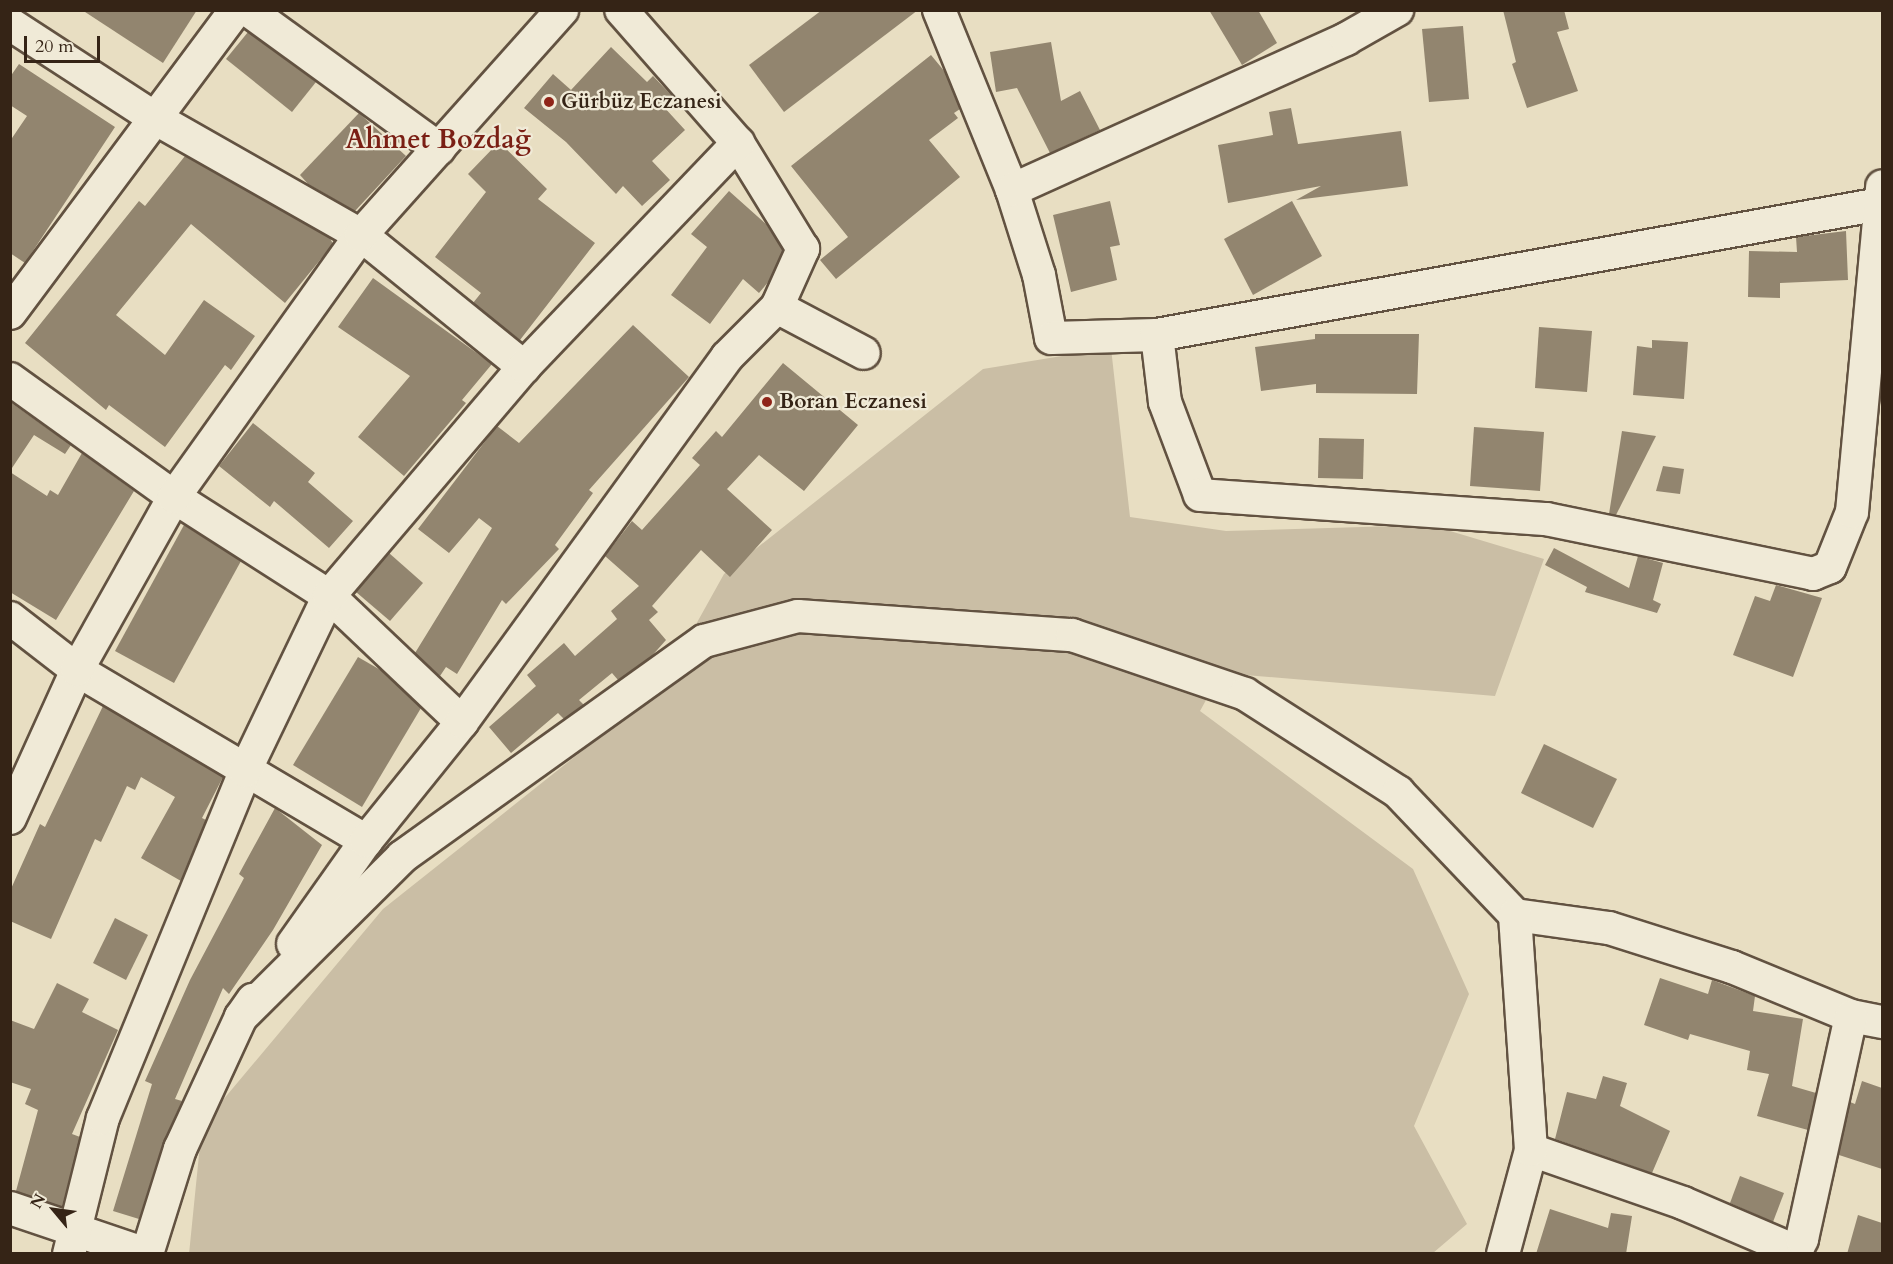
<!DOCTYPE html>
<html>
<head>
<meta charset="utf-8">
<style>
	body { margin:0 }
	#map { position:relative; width:1893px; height:1264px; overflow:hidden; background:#e8dec2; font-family:Cardo,serif }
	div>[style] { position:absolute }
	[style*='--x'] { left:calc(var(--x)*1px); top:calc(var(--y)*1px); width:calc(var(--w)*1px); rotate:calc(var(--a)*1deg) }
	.green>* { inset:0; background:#cabea5 }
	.building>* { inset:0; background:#92856f }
	.roads { filter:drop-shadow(2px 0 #625241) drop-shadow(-2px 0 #625241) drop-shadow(0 2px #625241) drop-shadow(0 -2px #625241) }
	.minor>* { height:32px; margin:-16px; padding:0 16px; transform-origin:16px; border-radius:16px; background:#f0ead7 }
	.dots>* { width:16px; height:16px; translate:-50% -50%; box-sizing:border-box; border:3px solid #f0ead7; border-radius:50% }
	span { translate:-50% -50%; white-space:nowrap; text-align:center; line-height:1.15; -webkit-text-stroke:4.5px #f0ead7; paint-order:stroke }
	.poi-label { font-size:21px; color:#352416; font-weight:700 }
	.left { translate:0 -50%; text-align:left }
	.district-label { font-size:27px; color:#7a1f14; font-weight:700 }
	.frame { position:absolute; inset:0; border:12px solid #352416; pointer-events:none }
	.north { position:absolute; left:24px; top:1180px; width:60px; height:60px; -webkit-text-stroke:4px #f0ead7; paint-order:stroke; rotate:299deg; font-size:16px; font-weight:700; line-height:24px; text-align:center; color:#352416 }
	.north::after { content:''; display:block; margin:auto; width:21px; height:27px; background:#352416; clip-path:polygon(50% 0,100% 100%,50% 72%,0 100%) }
	.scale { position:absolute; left:24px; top:36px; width:76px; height:27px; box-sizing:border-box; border:3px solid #352416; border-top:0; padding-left:8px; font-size:18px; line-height:21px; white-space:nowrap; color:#352416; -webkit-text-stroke:4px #f0ead7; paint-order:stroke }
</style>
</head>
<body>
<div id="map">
	<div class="green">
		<i style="clip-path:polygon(1111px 348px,1130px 517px,1226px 531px,1430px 525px,1544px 559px,1495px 696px,1221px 673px,1200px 711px,1413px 869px,1469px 994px,1414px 1126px,1467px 1224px,1433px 1253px,189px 1254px,202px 1125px,383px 909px,660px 689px,724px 574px,983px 369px)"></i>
	</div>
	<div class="building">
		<i style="clip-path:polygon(82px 10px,197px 10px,163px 63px)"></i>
		<i style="clip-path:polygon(822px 10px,918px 10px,784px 112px,749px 65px)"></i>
		<i style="clip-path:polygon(1209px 10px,1258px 10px,1277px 43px,1242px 65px)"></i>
		<i style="clip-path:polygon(1503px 10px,1564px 10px,1569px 29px,1557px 32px,1578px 91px,1527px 108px,1512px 64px,1516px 62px)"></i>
		<i style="clip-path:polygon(1463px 26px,1469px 99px,1429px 102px,1422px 29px)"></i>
		<i style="clip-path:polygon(248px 32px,316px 82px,292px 112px,226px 59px)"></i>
		<i style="clip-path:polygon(1051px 42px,1061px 101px,1080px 91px,1100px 130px,1050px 153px,1017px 88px,996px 92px,990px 52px)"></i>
		<i style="clip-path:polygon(611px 47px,647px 82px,653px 76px,673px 97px,663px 106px,685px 130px,652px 161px,670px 180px,642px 206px,623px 186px,616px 194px,566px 142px,524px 108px,553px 74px,571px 90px)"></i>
		<i style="clip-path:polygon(931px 55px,945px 72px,960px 109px,954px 113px,958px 118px,929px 140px,960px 177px,836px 279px,820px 260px,848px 237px,791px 166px)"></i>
		<i style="clip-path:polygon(19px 64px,115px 127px,25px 263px,10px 253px,10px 141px,27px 116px,10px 105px,10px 77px)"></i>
		<i style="clip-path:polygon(1291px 108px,1298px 144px,1401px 131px,1408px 186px,1296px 200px,1321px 186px,1228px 203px,1218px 145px,1273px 135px,1269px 112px)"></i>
		<i style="clip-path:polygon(359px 113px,406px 156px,355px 211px,308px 184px,300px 175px)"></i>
		<i style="clip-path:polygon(499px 142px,547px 189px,538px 199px,595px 243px,520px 340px,473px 303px,481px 293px,435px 257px,486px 192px,468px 174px)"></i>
		<i style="clip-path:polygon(185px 156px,330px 238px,333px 244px,285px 303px,191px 224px,116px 315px,165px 355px,204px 300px,255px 336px,231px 370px,225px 365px,165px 447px,109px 405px,106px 410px,25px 343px,139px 201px,145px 206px)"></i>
		<i style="clip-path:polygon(729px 191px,766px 224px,783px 250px,769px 281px,759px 293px,743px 279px,710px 324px,671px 295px,707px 247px,691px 234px)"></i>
		<i style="clip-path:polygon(1110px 201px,1120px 245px,1110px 247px,1117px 280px,1071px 292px,1053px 215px)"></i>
		<i style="clip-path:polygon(1292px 201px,1322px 256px,1253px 295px,1224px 239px)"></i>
		<i style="clip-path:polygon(1846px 231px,1848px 280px,1780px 283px,1780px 298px,1748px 297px,1749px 251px,1797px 252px,1796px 237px)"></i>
		<i style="clip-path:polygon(373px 278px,492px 364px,462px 400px,466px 403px,404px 476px,358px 437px,410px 376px,338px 327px)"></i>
		<i style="clip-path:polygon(633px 325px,689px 377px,589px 490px,593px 493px,555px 545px,559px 549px,506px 604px,502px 600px,457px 674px,446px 667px,440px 676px,415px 653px,492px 528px,479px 518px,449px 553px,418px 529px,497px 426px,519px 443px)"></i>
		<i style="clip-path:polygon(1539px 327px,1592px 331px,1587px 392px,1535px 388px)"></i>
		<i style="clip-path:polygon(1315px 334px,1419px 334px,1417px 394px,1316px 393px,1316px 384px,1261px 391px,1255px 347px,1315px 339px)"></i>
		<i style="clip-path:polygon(1652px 340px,1688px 342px,1684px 399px,1633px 395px,1637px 346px,1652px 348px)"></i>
		<i style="clip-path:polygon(783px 363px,858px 425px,804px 491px,759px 455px,727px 489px,772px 530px,730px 577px,701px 550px,652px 606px,658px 612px,649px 620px,666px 640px,650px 658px,618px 680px,612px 673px,579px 700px,584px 705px,564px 719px,558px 713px,511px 753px,489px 727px,536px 686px,527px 675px,564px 643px,575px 656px,617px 619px,611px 611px,639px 586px,605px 556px,632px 521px,642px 530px,700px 465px,692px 458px,716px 431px,722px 437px)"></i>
		<i style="clip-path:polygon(10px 402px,71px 445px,65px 454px,34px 435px,10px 471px)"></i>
		<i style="clip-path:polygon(253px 423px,315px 473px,308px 482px,353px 521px,329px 548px,274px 501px,270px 507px,219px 466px)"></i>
		<i style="clip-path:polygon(1474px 427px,1544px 432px,1540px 491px,1470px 486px)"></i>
		<i style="clip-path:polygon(1622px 431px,1656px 436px,1616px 515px,1609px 514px)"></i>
		<i style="clip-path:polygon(1319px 438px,1364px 439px,1363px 479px,1318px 478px)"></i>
		<i style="clip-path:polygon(82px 453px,134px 491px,56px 620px,10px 592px,10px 472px,47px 496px,50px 490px,58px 495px)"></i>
		<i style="clip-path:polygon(1663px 466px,1684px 469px,1680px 494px,1656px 491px)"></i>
		<i style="clip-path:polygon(184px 525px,241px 561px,174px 683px,115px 651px)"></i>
		<i style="clip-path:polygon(1554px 548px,1629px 588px,1638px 556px,1663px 563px,1653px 600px,1661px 604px,1657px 613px,1585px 592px,1587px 587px,1545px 565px)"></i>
		<i style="clip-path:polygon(389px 553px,423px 583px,390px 621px,356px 592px)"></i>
		<i style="clip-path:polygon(1776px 585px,1822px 598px,1793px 677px,1733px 655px,1755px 596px,1770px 601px)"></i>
		<i style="clip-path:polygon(358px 657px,384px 672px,421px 708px,362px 807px,293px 765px)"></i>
		<i style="clip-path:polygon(103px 706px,223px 777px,202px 818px,206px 820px,181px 881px,141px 858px,175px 797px,141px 777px,135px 790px,127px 786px,101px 842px,95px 839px,51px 939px,10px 921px,10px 891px,40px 824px,45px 827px)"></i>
		<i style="clip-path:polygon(1544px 744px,1617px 779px,1593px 828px,1521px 793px)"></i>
		<i style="clip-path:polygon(275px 808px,322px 845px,273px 930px,229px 994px,223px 988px,175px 1099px,182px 1101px,163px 1143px,139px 1219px,113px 1211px,152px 1084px,145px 1081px,190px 980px,244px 878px,239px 874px)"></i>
		<i style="clip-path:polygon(115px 918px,148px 935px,126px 980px,93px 963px)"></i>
		<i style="clip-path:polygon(1660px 978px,1708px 994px,1712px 980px,1755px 996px,1753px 1011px,1803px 1019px,1792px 1086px,1816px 1093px,1808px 1130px,1757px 1116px,1769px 1074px,1747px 1070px,1750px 1051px,1690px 1034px,1688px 1040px,1644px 1025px)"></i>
		<i style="clip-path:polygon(57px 983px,89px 999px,82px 1012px,118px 1030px,72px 1134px,80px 1137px,62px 1207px,16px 1191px,38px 1110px,25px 1104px,31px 1089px,10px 1082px,10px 1020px,34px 1029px)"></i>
		<i style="clip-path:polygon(1603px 1076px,1627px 1083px,1620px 1106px,1670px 1131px,1652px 1173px,1555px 1139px,1567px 1092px,1596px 1099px)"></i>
		<i style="clip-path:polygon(1862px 1081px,1882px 1088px,1882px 1169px,1839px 1155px,1850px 1102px,1855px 1104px)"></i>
		<i style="clip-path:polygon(1740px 1176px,1784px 1193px,1773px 1222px,1730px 1203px)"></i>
		<i style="clip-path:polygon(1550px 1209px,1608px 1228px,1611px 1213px,1632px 1216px,1626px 1254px,1536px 1254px)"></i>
		<i style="clip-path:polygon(1858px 1215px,1882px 1223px,1882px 1254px,1847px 1254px)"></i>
	</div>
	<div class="roads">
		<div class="minor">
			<i style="--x:248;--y:10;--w:236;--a:36"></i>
			<i style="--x:939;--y:10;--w:194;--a:67.9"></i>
			<i style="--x:1012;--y:190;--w:89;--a:72.4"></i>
			<i style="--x:1039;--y:275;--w:64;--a:79.2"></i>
			<i style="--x:1051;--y:338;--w:106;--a:-1.6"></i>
			<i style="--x:10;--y:24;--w:171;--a:33"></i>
			<i style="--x:153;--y:117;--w:239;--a:29.6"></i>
			<i style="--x:361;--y:235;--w:210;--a:39"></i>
			<i style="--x:1012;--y:190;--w:367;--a:-24.3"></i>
			<i style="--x:1346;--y:39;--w:59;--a:-29.6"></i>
			<i style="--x:1880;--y:204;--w:735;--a:169.73"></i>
			<i style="--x:1157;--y:335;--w:67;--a:83.2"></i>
			<i style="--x:1165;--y:402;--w:99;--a:69.4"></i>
			<i style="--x:1200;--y:495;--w:347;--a:4"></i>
			<i style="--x:1546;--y:519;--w:273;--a:11.6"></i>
			<i style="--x:1813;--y:574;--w:18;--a:-22"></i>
			<i style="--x:1830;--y:567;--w:59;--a:-68.2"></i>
			<i style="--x:1852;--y:512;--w:327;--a:-84.7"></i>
			<i style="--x:777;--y:307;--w:98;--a:27.9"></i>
			<i style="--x:10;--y:313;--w:378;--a:-53.3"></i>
			<i style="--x:10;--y:379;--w:202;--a:35.7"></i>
			<i style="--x:174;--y:497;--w:184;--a:32.6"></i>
			<i style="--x:329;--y:596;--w:183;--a:43.5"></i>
			<i style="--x:10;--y:618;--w:85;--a:37.8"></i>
			<i style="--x:77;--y:670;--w:336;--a:30.6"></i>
			<i style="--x:10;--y:818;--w:162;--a:-65.6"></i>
			<i style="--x:77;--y:670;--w:198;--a:-60.7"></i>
			<i style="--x:174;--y:497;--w:322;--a:-54.5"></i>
			<i style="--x:361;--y:235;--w:302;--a:-48.2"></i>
			<i style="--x:293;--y:944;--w:126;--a:-54.7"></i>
			<i style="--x:366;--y:841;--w:153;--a:-51.1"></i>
			<i style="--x:462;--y:722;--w:451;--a:-54"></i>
			<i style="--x:727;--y:357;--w:71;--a:-45"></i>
			<i style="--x:777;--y:307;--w:64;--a:-65.9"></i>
			<i style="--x:803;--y:249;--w:124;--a:-121.5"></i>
			<i style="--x:738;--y:143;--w:177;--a:-131.3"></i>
			<i style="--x:241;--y:1017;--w:227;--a:-44.8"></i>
			<i style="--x:402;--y:857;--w:371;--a:-35.6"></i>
			<i style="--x:704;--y:641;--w:97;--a:-14.9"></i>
			<i style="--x:798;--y:616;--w:275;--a:4"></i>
			<i style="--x:1072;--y:635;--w:183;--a:18.8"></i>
			<i style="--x:1245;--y:694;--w:182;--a:32.6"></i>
			<i style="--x:1398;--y:792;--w:170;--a:46.4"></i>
			<i style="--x:1515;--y:915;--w:95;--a:7.9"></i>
			<i style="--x:1609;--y:928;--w:129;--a:17.6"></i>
			<i style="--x:1732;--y:967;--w:129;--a:22.4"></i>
			<i style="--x:1851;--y:1016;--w:32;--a:11"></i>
			<i style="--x:1531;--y:1150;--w:161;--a:19.2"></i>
			<i style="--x:1683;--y:1203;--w:122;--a:23.2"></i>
			<i style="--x:10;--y:1208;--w:144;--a:18.7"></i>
			<i style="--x:69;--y:1254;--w:140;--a:-76"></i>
			<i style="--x:103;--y:1118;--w:375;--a:-67.7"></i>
			<i style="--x:245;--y:771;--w:194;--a:-64.4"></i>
			<i style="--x:329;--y:596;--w:301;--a:-49.6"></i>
			<i style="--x:524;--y:367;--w:310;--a:-46.3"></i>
			<i style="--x:147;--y:1254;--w:110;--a:-72.6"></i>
			<i style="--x:180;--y:1149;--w:145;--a:-65.2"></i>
			<i style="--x:241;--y:1017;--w:21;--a:-55"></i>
			<i style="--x:1503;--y:1254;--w:108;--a:-74.9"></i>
			<i style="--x:1531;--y:1150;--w:236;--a:-93.9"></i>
			<i style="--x:1795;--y:1254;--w:17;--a:-65"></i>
			<i style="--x:1802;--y:1239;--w:228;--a:-77.6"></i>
		</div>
	</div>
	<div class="dots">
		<i style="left:549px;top:102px;background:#8f2418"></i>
		<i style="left:767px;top:402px;background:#8f2418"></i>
	</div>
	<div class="poi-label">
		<span class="left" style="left:561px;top:102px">Gürbüz Eczanesi</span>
		<span class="left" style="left:779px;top:402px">Boran Eczanesi</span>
	</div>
	<div class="district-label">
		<span style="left:438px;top:140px">Ahmet Bozdağ</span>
	</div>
	<div class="frame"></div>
	<div class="north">N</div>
	<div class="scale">20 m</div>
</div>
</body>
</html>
